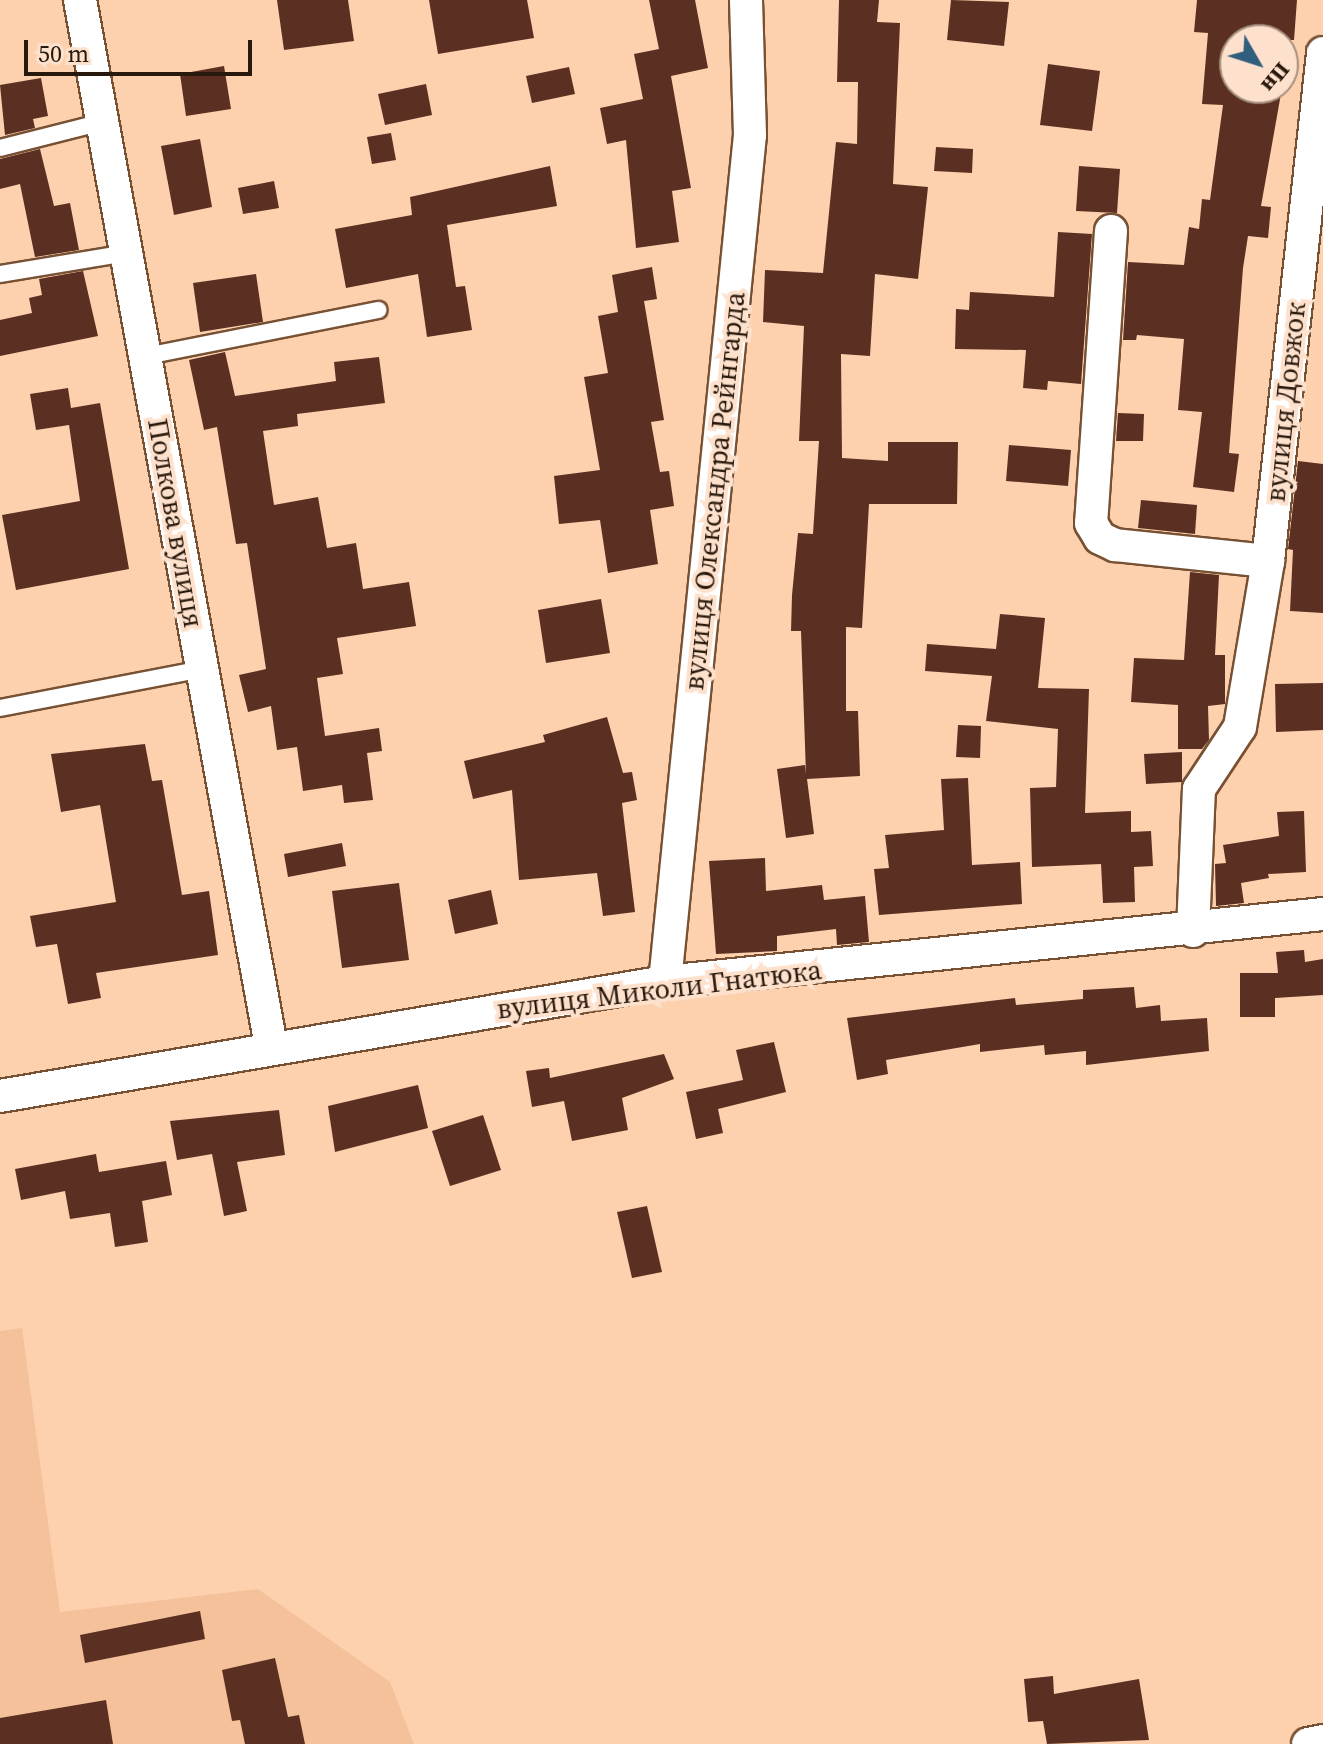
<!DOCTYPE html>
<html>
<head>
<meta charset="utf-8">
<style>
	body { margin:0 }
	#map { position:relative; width:1323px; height:1744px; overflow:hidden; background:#fdd0ae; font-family:"Source Serif 4",serif }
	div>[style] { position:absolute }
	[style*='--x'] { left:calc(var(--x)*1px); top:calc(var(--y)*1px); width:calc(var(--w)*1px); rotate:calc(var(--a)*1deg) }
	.built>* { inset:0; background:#f4c19b }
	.building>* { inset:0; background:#5b3022 }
	.roads { filter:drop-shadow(2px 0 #775133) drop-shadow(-2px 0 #775133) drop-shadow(0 2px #775133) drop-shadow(0 -2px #775133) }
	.lane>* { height:16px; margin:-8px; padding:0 8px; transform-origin:8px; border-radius:8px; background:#fff }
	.street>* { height:32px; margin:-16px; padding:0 16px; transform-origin:16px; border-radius:16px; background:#fff }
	span { translate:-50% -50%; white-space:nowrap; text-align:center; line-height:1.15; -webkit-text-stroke:8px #fde1cd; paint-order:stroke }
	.street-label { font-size:28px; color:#29190c }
	.north { position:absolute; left:1219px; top:24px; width:80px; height:80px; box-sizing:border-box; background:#fde1cd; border:2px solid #a89180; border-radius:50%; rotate:129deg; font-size:22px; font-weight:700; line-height:32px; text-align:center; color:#29190c }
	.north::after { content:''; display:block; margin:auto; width:28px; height:36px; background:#2f5f7d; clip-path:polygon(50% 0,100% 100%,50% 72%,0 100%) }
	.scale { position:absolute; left:24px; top:40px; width:228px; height:36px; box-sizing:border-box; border:4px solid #29190c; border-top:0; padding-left:10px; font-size:24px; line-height:28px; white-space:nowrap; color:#29190c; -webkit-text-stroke:6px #fde1cd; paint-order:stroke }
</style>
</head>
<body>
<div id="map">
	<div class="built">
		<i style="clip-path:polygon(22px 1328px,60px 1612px,258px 1589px,390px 1682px,414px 1744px,0 1744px,0 1331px)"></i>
	</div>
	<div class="building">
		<i style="clip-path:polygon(277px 0,348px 0,354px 41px,284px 50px)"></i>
		<i style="clip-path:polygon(429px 0,527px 0,534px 38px,438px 54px)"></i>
		<i style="clip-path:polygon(649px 0,695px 0,708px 68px,671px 76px,691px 188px,672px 191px,679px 242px,636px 248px,626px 140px,607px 144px,600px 108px,643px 99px,634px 54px,659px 49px)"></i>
		<i style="clip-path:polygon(839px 0,879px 0,877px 22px,900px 23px,893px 184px,928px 187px,918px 279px,875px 274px,870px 356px,841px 354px,842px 458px,888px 461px,888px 442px,958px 442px,957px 504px,869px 504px,862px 628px,846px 627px,846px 711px,858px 711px,860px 776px,807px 779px,814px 834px,786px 838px,777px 769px,805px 765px,806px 774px,801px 631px,791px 631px,792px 595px,798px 533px,813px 534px,819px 441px,799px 441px,804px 326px,763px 322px,765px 270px,823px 273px,836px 142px,857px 144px,858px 82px,837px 82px)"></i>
		<i style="clip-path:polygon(951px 0,1009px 2px,1004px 46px,947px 40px)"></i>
		<i style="clip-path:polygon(1197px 0,1297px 0,1294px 40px,1235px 40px,1234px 88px,1282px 88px,1261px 206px,1271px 207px,1268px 238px,1248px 236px,1243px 268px,1229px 453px,1239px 454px,1234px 492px,1193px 487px,1202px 412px,1178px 410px,1184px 339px,1137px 335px,1136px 340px,1123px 340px,1128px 262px,1184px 265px,1189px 227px,1199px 229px,1202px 199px,1210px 200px,1223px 105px,1202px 104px,1208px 33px,1194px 32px)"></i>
		<i style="clip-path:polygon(1048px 64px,1100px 71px,1092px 131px,1040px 125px)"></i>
		<i style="clip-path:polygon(224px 66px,231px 109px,186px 116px,180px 74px)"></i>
		<i style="clip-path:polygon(569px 67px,575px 94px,532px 103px,526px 76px)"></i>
		<i style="clip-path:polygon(41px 78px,48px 116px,33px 119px,35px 128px,5px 135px,0 85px)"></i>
		<i style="clip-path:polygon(426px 84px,432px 115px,385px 125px,378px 94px)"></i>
		<i style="clip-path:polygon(391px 133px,396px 160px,372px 164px,367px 137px)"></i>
		<i style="clip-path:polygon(200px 139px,212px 207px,174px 215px,161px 146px)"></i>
		<i style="clip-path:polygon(936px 147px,973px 149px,972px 173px,934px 171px)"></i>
		<i style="clip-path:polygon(40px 149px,54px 206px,70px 203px,79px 250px,35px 257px,20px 184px,0 189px,0 159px)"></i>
		<i style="clip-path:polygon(550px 166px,557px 206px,447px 225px,456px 287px,465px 286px,472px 330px,427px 337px,418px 274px,346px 288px,335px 229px,412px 215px,410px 197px)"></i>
		<i style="clip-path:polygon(1079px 166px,1120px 169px,1117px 213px,1076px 211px)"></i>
		<i style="clip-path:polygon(274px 181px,279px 208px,243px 214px,238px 188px)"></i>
		<i style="clip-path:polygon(1058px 232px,1092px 234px,1081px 384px,1048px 381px,1047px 390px,1023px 388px,1026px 350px,955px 349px,956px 309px,969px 310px,970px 292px,1054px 297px)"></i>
		<i style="clip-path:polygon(652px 267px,657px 299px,644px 301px,664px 420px,651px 422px,660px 472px,669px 471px,674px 506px,650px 510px,658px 564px,608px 573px,600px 520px,559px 524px,554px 476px,600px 470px,584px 377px,608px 373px,598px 316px,618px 312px,612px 275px)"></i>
		<i style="clip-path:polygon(83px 271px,98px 336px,0 356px,0 320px,32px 313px,29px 298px,42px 295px,39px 279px)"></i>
		<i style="clip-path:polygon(256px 274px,263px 322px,200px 332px,193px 283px)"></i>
		<i style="clip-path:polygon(225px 352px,235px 396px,336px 381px,334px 362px,379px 357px,385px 403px,297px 414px,298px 426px,263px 431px,274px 505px,318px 497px,327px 548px,356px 543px,363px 589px,409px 582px,416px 626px,337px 638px,343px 674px,317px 678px,325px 736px,379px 728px,382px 751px,367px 753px,373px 800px,344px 803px,342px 785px,303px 791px,297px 747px,277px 750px,271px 706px,248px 712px,239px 675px,266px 669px,247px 543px,236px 544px,217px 427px,204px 430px,189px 360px)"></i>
		<i style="clip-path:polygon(68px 388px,71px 408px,100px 403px,129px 569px,16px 590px,2px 515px,80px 501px,69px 425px,36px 430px,30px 394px)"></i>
		<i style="clip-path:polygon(1118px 413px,1144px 414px,1143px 441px,1116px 441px)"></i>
		<i style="clip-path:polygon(1009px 445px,1071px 450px,1068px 486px,1006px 481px)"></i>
		<i style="clip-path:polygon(1298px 461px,1323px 464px,1323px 613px,1290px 611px,1293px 550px,1288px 549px)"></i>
		<i style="clip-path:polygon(1141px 500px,1197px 505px,1195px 534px,1138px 528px)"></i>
		<i style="clip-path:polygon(1190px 572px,1219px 575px,1215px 655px,1225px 655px,1225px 704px,1208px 706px,1209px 740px,1202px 749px,1178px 749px,1178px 705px,1131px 702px,1134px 658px,1184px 660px)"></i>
		<i style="clip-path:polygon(601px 599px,610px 653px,546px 663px,538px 610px)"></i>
		<i style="clip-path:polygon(1000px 614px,1045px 618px,1038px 688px,1089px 689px,1085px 813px,1131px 811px,1131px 832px,1151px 831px,1153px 866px,1134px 867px,1135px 902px,1103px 903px,1101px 864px,1032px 867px,1030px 788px,1056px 787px,1058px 729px,986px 721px,992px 676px,925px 671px,927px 644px,996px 649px)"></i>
		<i style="clip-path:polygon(1323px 683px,1323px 730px,1276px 732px,1275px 684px)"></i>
		<i style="clip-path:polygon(607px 717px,623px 773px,632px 772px,637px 800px,622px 803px,635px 912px,603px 916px,597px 873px,519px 880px,512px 790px,473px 799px,464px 761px,545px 742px,543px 735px)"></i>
		<i style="clip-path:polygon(958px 725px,981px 726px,980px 758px,956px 757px)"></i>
		<i style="clip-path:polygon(145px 744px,152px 781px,162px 780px,182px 895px,209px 891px,218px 955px,96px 973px,101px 998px,68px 1004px,57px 944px,36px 947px,30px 916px,116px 902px,100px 805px,61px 812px,51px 754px)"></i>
		<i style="clip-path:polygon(1182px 752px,1182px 782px,1146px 784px,1144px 754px)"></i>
		<i style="clip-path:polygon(968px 778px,972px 865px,1020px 862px,1022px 904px,879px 915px,874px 869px,889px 868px,885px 835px,944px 830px,941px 779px)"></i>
		<i style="clip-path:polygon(1304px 811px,1306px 872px,1268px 874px,1269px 878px,1241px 883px,1244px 903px,1216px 906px,1215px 864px,1226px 863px,1223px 845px,1279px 836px,1277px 812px)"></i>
		<i style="clip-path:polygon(342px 843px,346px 866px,288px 877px,284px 854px)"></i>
		<i style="clip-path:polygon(765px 858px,766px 891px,822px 885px,824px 900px,865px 896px,869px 942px,837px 945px,836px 929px,777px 936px,777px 951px,716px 954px,709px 861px)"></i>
		<i style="clip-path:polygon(399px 883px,409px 960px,342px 968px,332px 891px)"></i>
		<i style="clip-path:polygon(491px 890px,498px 924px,455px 934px,448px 900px)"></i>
		<i style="clip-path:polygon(1304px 950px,1305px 962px,1323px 959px,1323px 995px,1275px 998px,1275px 1017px,1240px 1017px,1240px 973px,1278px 973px,1276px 952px)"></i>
		<i style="clip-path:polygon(1134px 987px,1136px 1008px,1160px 1005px,1161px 1021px,1207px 1018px,1209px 1051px,1086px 1065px,1086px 1051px,1045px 1055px,1044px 1045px,980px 1052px,980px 1044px,886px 1060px,888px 1074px,857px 1080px,847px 1018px,1015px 998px,1016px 1005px,1083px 999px,1083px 990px)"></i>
		<i style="clip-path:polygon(774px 1042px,786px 1092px,718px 1109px,723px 1133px,696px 1139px,686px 1092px,743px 1080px,736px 1050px)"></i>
		<i style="clip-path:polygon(664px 1054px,674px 1079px,622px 1098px,628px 1130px,572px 1141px,564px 1101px,532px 1107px,526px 1071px,549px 1068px,550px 1078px)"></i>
		<i style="clip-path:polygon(418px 1085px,428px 1128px,335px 1152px,328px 1106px)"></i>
		<i style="clip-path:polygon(279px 1110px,285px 1155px,237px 1162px,247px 1211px,224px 1216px,212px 1154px,177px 1160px,170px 1121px)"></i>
		<i style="clip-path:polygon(483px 1115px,501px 1170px,450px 1186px,432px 1131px)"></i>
		<i style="clip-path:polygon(96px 1154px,99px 1172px,166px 1161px,172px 1195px,142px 1201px,148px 1242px,115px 1247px,110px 1213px,70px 1219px,65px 1191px,21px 1200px,15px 1169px)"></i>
		<i style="clip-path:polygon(647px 1206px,662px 1272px,632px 1278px,617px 1212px)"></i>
		<i style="clip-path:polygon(200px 1611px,205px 1639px,85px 1663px,80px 1635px)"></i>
		<i style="clip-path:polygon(275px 1658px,288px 1717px,299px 1715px,305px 1744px,245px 1744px,240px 1720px,232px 1721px,222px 1670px)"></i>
		<i style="clip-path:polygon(1053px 1676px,1054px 1694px,1139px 1679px,1149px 1740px,1047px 1744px,1043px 1721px,1028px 1722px,1024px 1679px)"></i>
		<i style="clip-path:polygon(106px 1700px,113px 1744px,0 1744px,0 1718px)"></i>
	</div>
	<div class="roads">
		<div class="lane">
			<i style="--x:0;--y:148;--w:106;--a:-14.2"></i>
			<i style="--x:0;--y:274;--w:129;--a:-9.4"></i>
			<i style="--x:146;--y:356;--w:237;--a:-11.2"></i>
			<i style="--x:0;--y:708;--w:207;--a:-10.9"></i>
		</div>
		<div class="street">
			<i style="--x:80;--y:0;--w:1063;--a:79.65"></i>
			<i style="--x:1111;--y:231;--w:293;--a:93.9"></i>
			<i style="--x:1091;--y:523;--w:17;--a:59"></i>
			<i style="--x:1100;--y:538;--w:17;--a:25"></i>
			<i style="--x:1115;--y:545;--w:154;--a:6"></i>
			<i style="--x:1193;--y:931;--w:142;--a:-87.6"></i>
			<i style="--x:1199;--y:789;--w:74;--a:-56.5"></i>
			<i style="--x:1240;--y:727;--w:168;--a:-80.4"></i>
			<i style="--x:1268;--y:561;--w:511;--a:-83.82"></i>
			<i style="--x:665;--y:982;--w:851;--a:-84.27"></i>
			<i style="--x:750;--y:135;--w:135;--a:-91.7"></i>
			<i style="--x:0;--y:1096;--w:675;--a:-9.73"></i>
			<i style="--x:665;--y:982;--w:662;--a:-5.9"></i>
			<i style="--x:1308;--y:1744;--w:15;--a:-11"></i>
		</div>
	</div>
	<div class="street-label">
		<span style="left:1285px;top:402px;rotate:-84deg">вулиця Довжок</span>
		<span style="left:714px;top:491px;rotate:-84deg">вулиця Олександра Рейнгарда</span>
		<span style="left:176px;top:523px;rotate:80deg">Полкова вулиця</span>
		<span style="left:659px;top:989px;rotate:-7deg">вулиця Миколи Гнатюка</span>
	</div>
	<div class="north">Пн</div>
	<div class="scale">50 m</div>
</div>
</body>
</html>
